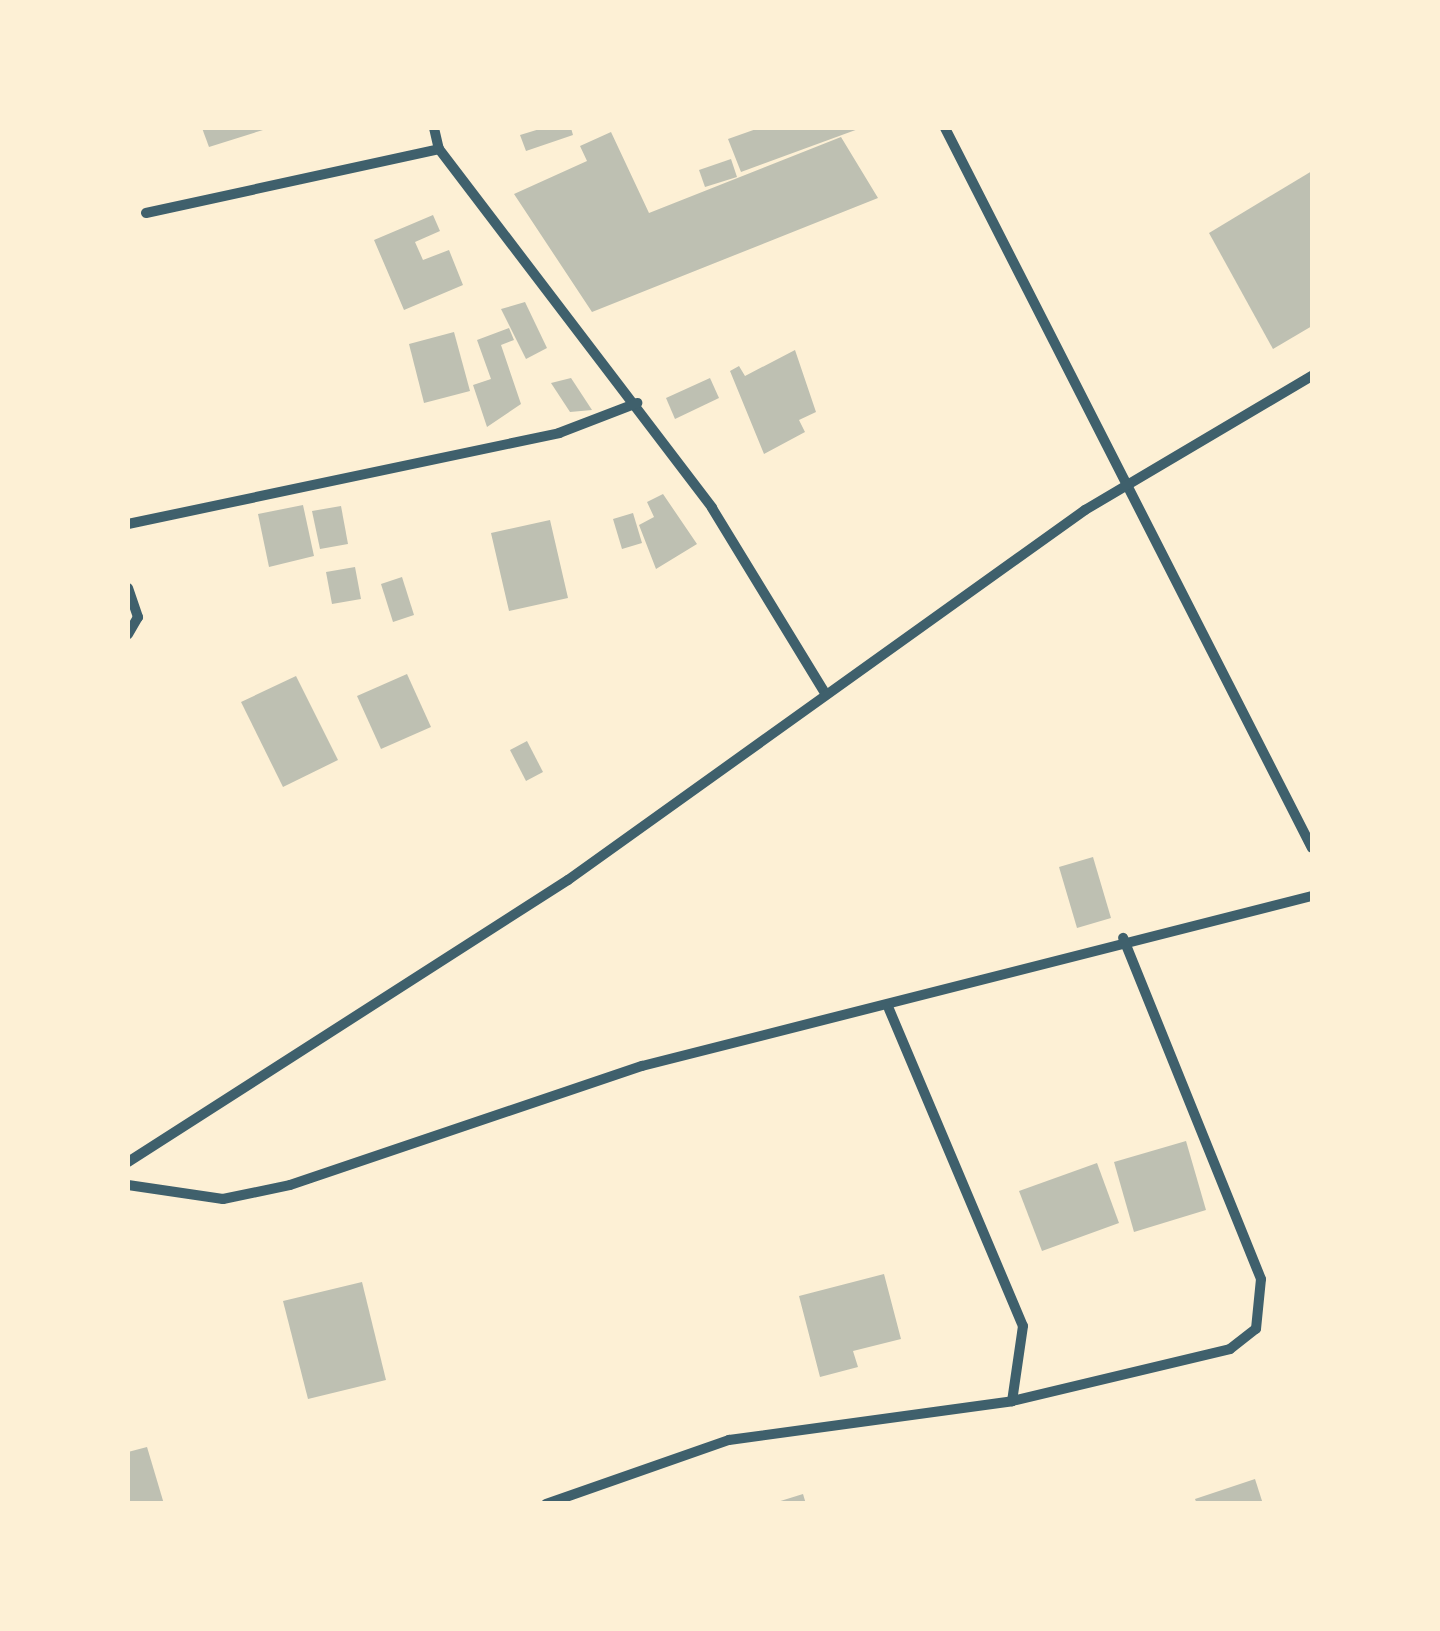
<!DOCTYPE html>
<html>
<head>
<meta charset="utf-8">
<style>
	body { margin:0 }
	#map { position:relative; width:1440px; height:1631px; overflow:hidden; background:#fdf0d5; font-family:Quicksand,sans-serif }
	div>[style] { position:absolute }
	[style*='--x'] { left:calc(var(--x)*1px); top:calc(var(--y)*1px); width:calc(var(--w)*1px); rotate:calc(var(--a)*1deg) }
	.building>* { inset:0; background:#bec0b2 }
	.minor>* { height:10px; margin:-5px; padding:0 5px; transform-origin:5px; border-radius:5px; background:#3f606c }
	span { translate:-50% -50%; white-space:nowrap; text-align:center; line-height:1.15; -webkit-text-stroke:10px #fdf0d5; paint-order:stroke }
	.frame { position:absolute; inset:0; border:130px solid #fdf0d5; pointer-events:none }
</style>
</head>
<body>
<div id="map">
	<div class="building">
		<i style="clip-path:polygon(202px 128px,262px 128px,263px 130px,209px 147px)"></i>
		<i style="clip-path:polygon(543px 128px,571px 128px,573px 135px,526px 151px,520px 135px)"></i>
		<i style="clip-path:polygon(759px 128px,861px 128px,741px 172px,728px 139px)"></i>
		<i style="clip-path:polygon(611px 132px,649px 213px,841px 137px,878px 198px,592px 312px,514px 194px,587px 161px,580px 146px)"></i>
		<i style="clip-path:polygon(731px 159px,737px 177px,705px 187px,699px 170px)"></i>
		<i style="clip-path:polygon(1312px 171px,1312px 326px,1273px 349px,1209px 233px)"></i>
		<i style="clip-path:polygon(433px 215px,440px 231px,415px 242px,423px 260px,449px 250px,463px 285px,404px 310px,374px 240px)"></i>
		<i style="clip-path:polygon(525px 302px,547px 348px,526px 359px,501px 309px)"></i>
		<i style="clip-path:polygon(509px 328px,514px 340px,501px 345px,521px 404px,487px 427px,473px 385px,491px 379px,477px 340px)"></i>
		<i style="clip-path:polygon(454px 332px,470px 391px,424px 403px,409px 344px)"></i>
		<i style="clip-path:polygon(795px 350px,816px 412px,799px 420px,805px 432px,764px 454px,730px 371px,739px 366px,745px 376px)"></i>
		<i style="clip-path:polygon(571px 378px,592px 410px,570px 412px,551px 383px)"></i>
		<i style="clip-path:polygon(710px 378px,719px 398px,675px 419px,666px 398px)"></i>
		<i style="clip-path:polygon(663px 494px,697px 544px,656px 569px,639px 525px,654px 517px,647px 502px)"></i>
		<i style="clip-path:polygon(303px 505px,314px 556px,269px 567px,258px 514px)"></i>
		<i style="clip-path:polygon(341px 506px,348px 544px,320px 549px,312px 511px)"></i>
		<i style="clip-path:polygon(633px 513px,642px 543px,622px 549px,613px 519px)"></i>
		<i style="clip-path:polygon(550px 520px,568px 598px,509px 611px,491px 533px)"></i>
		<i style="clip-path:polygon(355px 567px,361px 599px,332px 604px,326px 572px)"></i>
		<i style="clip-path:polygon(402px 577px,414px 615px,393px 622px,381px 584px)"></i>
		<i style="clip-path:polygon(407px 674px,431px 727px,381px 749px,357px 696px)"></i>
		<i style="clip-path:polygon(296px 676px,338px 760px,283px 787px,241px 702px)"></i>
		<i style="clip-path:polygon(527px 741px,543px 772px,526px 781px,510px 750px)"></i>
		<i style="clip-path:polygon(1093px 857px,1111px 918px,1077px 928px,1059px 867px)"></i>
		<i style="clip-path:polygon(1186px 1141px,1206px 1210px,1134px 1232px,1114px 1162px)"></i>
		<i style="clip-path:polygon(1097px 1163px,1119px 1223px,1042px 1251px,1019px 1191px)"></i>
		<i style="clip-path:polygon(884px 1274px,901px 1339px,853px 1351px,858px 1367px,820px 1377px,799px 1296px)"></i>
		<i style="clip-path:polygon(362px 1282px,386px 1380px,308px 1399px,283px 1301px)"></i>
		<i style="clip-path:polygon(147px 1447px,164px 1504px,128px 1504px,128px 1452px)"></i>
		<i style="clip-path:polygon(1255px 1479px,1263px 1504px,1197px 1504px,1195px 1499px)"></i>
		<i style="clip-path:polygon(803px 1494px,806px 1504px,774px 1504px,774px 1503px)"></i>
	</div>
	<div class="minor">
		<i style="--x:434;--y:128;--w:22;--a:77"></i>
		<i style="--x:439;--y:149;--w:451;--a:52.7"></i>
		<i style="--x:712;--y:508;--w:217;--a:58.6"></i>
		<i style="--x:945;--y:128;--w:808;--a:62.99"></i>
		<i style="--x:146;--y:213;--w:300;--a:-12.3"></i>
		<i style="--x:128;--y:524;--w:441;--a:-11.9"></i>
		<i style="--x:559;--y:433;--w:84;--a:-21"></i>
		<i style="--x:128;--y:588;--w:31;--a:71"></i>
		<i style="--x:138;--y:617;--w:20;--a:120"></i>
		<i style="--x:889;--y:1009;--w:344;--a:67.1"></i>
		<i style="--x:1023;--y:1326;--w:76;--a:98.3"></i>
		<i style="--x:128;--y:1162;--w:523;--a:-32.66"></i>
		<i style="--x:568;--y:880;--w:636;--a:-35.59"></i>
		<i style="--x:1085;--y:510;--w:264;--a:-30.6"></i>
		<i style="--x:128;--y:1185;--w:96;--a:8.4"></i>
		<i style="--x:223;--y:1199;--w:68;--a:-11.8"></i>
		<i style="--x:290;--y:1185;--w:372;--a:-18.7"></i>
		<i style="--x:642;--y:1066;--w:691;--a:-14.24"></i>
		<i style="--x:546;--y:1504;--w:194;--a:-19.3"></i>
		<i style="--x:729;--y:1440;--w:286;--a:-7.8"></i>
		<i style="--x:1012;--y:1401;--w:224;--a:-13.4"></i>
		<i style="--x:1230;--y:1349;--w:33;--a:-38"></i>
		<i style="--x:1256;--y:1329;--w:50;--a:-84.3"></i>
		<i style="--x:1261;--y:1279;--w:368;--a:-112"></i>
	</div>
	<div class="frame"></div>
</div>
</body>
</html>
